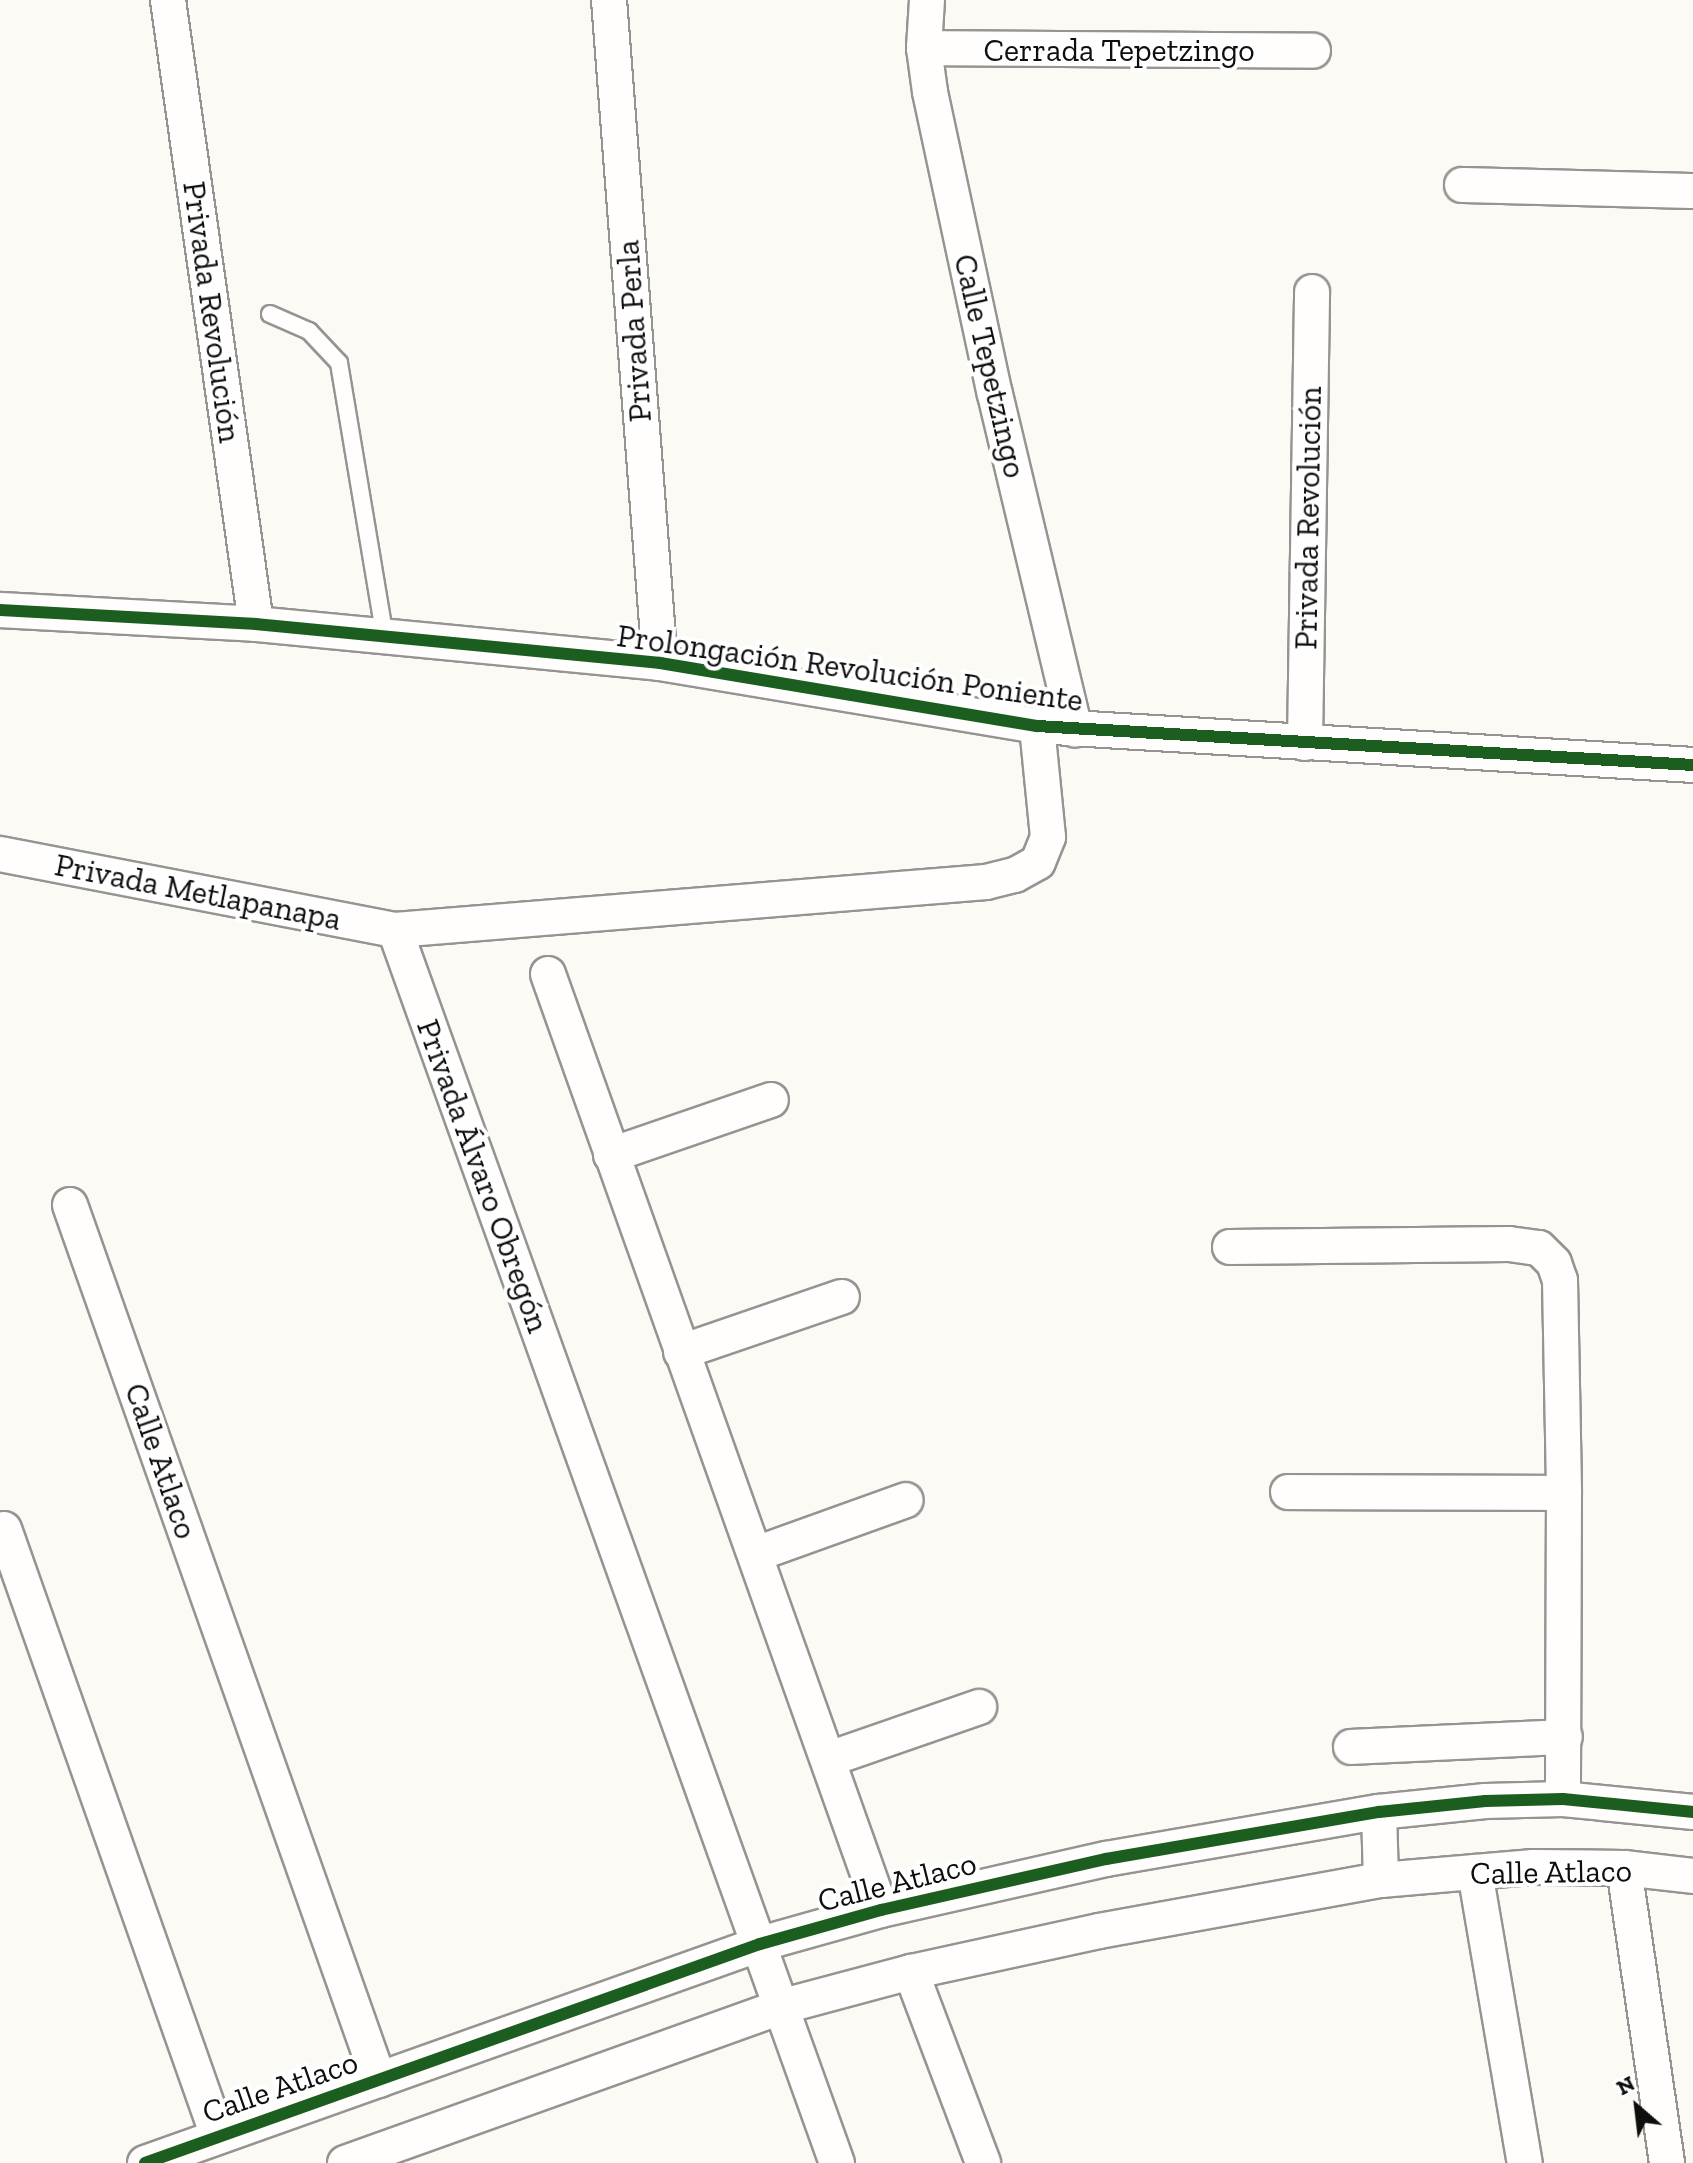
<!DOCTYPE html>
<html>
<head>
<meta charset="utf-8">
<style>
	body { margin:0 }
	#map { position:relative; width:1693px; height:2163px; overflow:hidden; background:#fcfaf4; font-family:"Zilla Slab",serif }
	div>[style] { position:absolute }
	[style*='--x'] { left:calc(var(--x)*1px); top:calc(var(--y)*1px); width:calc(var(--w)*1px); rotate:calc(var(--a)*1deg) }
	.roads { filter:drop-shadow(2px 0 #959492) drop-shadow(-2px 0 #959492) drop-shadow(0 2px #959492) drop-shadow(0 -2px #959492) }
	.service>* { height:16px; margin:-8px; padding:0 8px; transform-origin:8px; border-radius:8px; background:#fffefd }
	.minor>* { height:34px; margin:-17px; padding:0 17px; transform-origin:17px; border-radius:17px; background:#fffefd }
	.cycleway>* { height:12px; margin:-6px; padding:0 6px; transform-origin:6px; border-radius:6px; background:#1b5e20 }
	span { translate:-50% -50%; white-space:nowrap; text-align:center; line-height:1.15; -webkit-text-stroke:8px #fff; paint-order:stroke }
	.street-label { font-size:32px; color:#0e0e0e }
	.north { position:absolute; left:1597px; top:2067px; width:80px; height:80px; -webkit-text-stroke:6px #fff; paint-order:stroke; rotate:332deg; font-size:22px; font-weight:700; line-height:32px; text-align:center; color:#0e0e0e }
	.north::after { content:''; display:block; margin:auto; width:28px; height:36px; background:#0e0e0e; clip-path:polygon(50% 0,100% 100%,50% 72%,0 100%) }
</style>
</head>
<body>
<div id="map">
	<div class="roads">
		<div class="service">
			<i style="--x:270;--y:314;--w:43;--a:23.6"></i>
			<i style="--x:309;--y:331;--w:44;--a:46.8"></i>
			<i style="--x:339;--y:363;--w:280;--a:80.5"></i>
		</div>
		<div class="minor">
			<i style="--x:168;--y:0;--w:630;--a:81.97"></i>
			<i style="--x:609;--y:0;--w:665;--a:85.6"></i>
			<i style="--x:927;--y:0;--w:48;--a:93.6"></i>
			<i style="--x:924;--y:48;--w:44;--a:82.2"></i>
			<i style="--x:930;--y:92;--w:309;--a:77.9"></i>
			<i style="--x:995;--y:394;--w:345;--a:76.6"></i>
			<i style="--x:924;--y:48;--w:389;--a:0.4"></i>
			<i style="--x:1462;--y:185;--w:231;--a:1.5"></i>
			<i style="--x:0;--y:610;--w:256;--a:3.1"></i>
			<i style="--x:256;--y:624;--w:406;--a:5.5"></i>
			<i style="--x:660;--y:663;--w:382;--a:9.5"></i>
			<i style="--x:1037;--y:726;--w:657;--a:3.4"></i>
			<i style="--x:1305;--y:743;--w:451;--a:-89.1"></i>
			<i style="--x:0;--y:854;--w:402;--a:10.9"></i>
			<i style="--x:395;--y:930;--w:593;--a:-4.64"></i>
			<i style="--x:986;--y:882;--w:30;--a:-14"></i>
			<i style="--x:1015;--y:875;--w:26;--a:-29"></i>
			<i style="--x:1038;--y:862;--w:27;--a:-68"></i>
			<i style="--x:1048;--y:837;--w:112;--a:-95.7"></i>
			<i style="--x:395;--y:930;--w:1310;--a:70.28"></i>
			<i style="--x:548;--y:974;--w:993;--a:70.42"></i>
			<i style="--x:611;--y:1155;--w:169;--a:-19"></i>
			<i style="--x:70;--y:1205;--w:928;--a:70.55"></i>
			<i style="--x:1230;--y:1247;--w:279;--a:-0.6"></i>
			<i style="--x:1509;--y:1244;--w:30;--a:8"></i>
			<i style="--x:1539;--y:1248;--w:21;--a:45"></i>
			<i style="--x:1554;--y:1263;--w:18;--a:71"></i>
			<i style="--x:1560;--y:1280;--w:213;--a:88.9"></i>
			<i style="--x:1564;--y:1493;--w:306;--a:90.2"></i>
			<i style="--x:681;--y:1352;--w:170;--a:-18.9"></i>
			<i style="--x:1288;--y:1492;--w:276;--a:0.2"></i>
			<i style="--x:4;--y:1529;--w:644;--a:70.58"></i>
			<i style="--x:756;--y:1554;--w:159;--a:-19.8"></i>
			<i style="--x:1351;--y:1747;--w:214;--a:-2.7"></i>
			<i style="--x:829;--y:1759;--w:159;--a:-19.1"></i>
			<i style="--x:1379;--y:1812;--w:68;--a:88.3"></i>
			<i style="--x:1624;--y:1868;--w:298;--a:81.7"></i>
			<i style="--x:1475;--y:1872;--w:295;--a:80.3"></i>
			<i style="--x:911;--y:1972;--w:204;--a:69.3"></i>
			<i style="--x:145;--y:2163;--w:653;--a:-19.6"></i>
			<i style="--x:760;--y:1944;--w:126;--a:-15.7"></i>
			<i style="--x:881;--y:1910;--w:231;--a:-12.8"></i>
			<i style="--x:1106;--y:1859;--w:277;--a:-9.8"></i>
			<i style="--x:1379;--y:1812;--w:107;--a:-5.9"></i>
			<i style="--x:1485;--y:1801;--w:78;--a:-1.5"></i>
			<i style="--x:1563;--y:1799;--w:131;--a:5.7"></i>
			<i style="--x:345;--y:2163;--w:462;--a:-19.7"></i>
			<i style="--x:780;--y:2007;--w:136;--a:-15"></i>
			<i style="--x:911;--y:1972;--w:192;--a:-12.3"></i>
			<i style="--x:1099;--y:1931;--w:287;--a:-10.3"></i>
			<i style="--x:1381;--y:1880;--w:153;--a:-4.9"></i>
			<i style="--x:1533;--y:1867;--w:91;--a:0.6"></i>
			<i style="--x:1624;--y:1868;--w:69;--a:6.6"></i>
		</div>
	</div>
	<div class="cycleway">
		<i style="--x:0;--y:610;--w:256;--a:3.1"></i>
		<i style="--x:256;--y:624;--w:406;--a:5.5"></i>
		<i style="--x:660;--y:663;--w:382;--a:9.5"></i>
		<i style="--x:1037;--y:726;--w:657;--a:3.4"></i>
		<i style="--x:145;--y:2163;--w:653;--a:-19.6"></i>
		<i style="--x:760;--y:1944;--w:126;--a:-15.7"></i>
		<i style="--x:881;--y:1910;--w:231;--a:-12.8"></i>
		<i style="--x:1106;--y:1859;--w:277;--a:-9.8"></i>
		<i style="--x:1379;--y:1812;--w:107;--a:-5.9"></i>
		<i style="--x:1485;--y:1801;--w:78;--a:-1.5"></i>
		<i style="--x:1563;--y:1799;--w:131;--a:5.7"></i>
	</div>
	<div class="street-label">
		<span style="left:1119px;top:50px">Cerrada Tepetzingo</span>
		<span style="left:212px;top:312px;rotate:82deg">Privada Revolución</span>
		<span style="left:634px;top:331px;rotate:-94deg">Privada Perla</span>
		<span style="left:990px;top:366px;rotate:77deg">Calle Tepetzingo</span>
		<span style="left:1308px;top:518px;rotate:-89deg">Privada Revolución</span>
		<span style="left:850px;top:668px;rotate:8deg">Prolongación Revolución Poniente</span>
		<span style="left:198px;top:892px;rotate:11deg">Privada Metlapanapa</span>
		<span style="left:483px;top:1176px;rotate:70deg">Privada Álvaro Obregón</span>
		<span style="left:161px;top:1461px;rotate:71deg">Calle Atlaco</span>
		<span style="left:1551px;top:1872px;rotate:-1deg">Calle Atlaco</span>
		<span style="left:897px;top:1882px;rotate:-14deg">Calle Atlaco</span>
		<span style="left:280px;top:2087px;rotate:-19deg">Calle Atlaco</span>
	</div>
	<div class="north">N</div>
</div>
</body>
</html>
